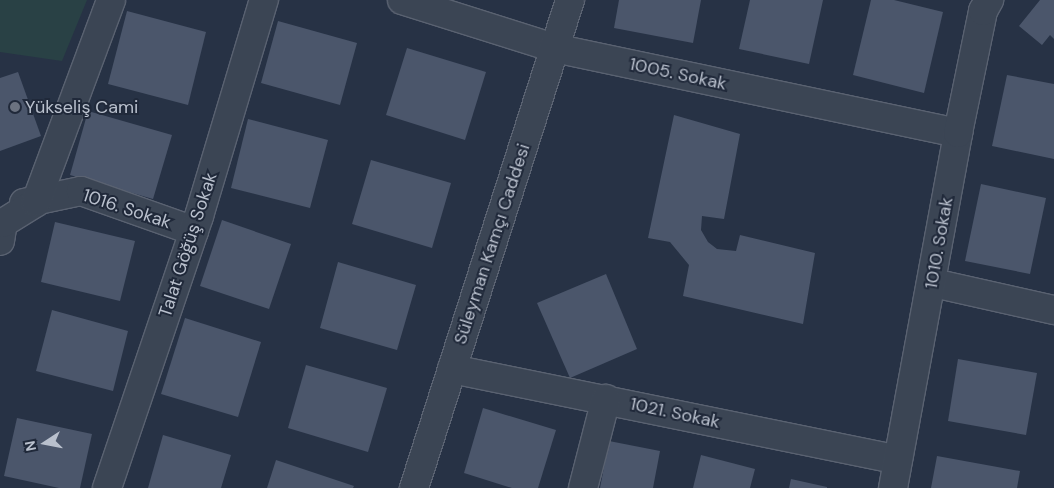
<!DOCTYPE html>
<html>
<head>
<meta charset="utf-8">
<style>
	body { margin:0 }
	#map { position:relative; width:1054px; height:488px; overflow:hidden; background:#273245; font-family:"DM Sans",sans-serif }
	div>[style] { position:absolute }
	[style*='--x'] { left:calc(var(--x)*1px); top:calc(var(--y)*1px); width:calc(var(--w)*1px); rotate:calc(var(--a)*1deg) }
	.green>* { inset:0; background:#294145 }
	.building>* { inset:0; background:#4b566b }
	.roads { filter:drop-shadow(1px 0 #5a6271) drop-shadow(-1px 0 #5a6271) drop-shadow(0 1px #5a6271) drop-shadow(0 -1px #5a6271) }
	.minor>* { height:28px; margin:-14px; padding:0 14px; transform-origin:14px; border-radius:14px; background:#3b4554 }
	.dots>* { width:14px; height:14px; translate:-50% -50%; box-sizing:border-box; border:2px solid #20293a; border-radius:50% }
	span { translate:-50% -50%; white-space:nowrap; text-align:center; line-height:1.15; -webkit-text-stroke:4px #20293a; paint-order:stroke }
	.street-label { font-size:18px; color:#b9c0cd }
	.poi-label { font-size:18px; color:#b9c0cd }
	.left { translate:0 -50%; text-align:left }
	.north { position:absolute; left:20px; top:418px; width:50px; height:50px; -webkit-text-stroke:4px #20293a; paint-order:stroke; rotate:259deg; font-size:14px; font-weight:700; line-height:20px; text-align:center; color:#b9c0cd }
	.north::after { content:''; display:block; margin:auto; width:18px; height:22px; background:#b9c0cd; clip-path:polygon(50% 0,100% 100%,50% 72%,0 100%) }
</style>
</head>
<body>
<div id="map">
	<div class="green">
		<i style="clip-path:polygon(0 0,87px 0,62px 61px,0 52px)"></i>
	</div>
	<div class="building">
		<i style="clip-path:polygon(619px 0,701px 0,693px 43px,614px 28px)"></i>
		<i style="clip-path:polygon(750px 0,823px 0,809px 64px,739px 49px)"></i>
		<i style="clip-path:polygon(871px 0,894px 0,943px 12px,924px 93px,853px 75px)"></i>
		<i style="clip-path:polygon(1040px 0,1054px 0,1054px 39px,1050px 35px,1042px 45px,1019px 26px)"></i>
		<i style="clip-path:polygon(127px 11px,206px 32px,188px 105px,108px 84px)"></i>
		<i style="clip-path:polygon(278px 21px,357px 43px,340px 105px,261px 83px)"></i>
		<i style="clip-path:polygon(407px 48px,486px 72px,465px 140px,386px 115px)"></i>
		<i style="clip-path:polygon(18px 72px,41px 136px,0 151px,0 78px)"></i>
		<i style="clip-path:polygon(1007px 75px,1054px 84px,1054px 159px,992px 146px)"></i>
		<i style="clip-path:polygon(88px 111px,172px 135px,153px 199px,70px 175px)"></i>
		<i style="clip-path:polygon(674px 115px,740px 134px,724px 219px,702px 216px,701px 230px,708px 242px,717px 249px,736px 251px,740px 235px,815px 253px,803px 324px,683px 296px,689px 265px,670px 242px,648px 238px)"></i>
		<i style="clip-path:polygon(248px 119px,328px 140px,310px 208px,231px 188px)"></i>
		<i style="clip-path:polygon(371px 160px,451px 183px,432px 248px,352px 224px)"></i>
		<i style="clip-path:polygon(981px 184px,1046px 198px,1030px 274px,965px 261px)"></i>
		<i style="clip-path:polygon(222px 220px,291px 244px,269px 309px,200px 286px)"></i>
		<i style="clip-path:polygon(55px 222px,135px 241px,120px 301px,41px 282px)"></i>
		<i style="clip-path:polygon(338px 262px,416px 285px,397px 350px,320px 328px)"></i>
		<i style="clip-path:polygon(606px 274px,637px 349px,570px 378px,537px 303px)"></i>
		<i style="clip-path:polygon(52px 310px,128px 331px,113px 391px,36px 371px)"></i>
		<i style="clip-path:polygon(185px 318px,261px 342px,238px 417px,161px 394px)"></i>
		<i style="clip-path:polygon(958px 359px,1037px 373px,1026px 435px,948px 421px)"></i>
		<i style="clip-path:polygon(306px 365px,387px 388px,368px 452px,288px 428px)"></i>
		<i style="clip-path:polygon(483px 408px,556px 430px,538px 488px,512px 488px,464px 473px)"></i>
		<i style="clip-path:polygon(17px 418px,92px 434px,80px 488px,59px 488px,4px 476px)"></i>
		<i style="clip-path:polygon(163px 435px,231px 455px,221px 488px,148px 488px)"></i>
		<i style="clip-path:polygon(609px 441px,660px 451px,653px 488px,600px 488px)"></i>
		<i style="clip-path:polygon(701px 455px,755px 469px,750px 488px,693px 488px)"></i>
		<i style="clip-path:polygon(937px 456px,1020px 471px,1017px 488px,931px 488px)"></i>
		<i style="clip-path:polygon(276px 460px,354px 486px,353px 488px,267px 488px)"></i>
		<i style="clip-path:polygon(791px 479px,827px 487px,827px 488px,789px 488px)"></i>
	</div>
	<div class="roads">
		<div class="minor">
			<i style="--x:402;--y:0;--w:159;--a:17.5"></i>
			<i style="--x:554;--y:48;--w:413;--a:11.9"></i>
			<i style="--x:24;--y:203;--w:58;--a:-11.9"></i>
			<i style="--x:81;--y:191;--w:120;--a:19.5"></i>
			<i style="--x:0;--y:241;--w:18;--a:-81"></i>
			<i style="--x:3;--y:223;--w:39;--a:-32"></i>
			<i style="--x:36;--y:202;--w:215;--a:-69.6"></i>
			<i style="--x:933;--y:283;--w:124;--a:12.6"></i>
			<i style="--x:452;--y:369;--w:455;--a:11.5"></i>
			<i style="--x:107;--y:488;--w:287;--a:-71.3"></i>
			<i style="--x:199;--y:216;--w:226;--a:-73.3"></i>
			<i style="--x:414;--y:488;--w:512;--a:-72.27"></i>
			<i style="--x:583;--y:488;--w:92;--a:-75.5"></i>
			<i style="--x:893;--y:488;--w:361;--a:-79.6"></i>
			<i style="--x:958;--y:133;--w:125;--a:-78.4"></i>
			<i style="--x:983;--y:11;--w:13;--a:-61"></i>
		</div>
	</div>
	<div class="dots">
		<i style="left:15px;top:107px;background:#6b7280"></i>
	</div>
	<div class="street-label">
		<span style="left:678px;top:74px;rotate:12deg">1005. Sokak</span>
		<span style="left:127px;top:209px;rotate:18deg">1016. Sokak</span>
		<span style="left:939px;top:243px;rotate:-80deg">1010. Sokak</span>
		<span style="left:492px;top:244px;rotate:-72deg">Süleyman Kamçı Caddesi</span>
		<span style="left:188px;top:245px;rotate:-72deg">Talat Göğüş Sokak</span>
		<span style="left:675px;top:413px;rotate:12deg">1021. Sokak</span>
	</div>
	<div class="poi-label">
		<span class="left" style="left:25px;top:107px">Yükseliş Cami</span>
	</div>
	<div class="north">N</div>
</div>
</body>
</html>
